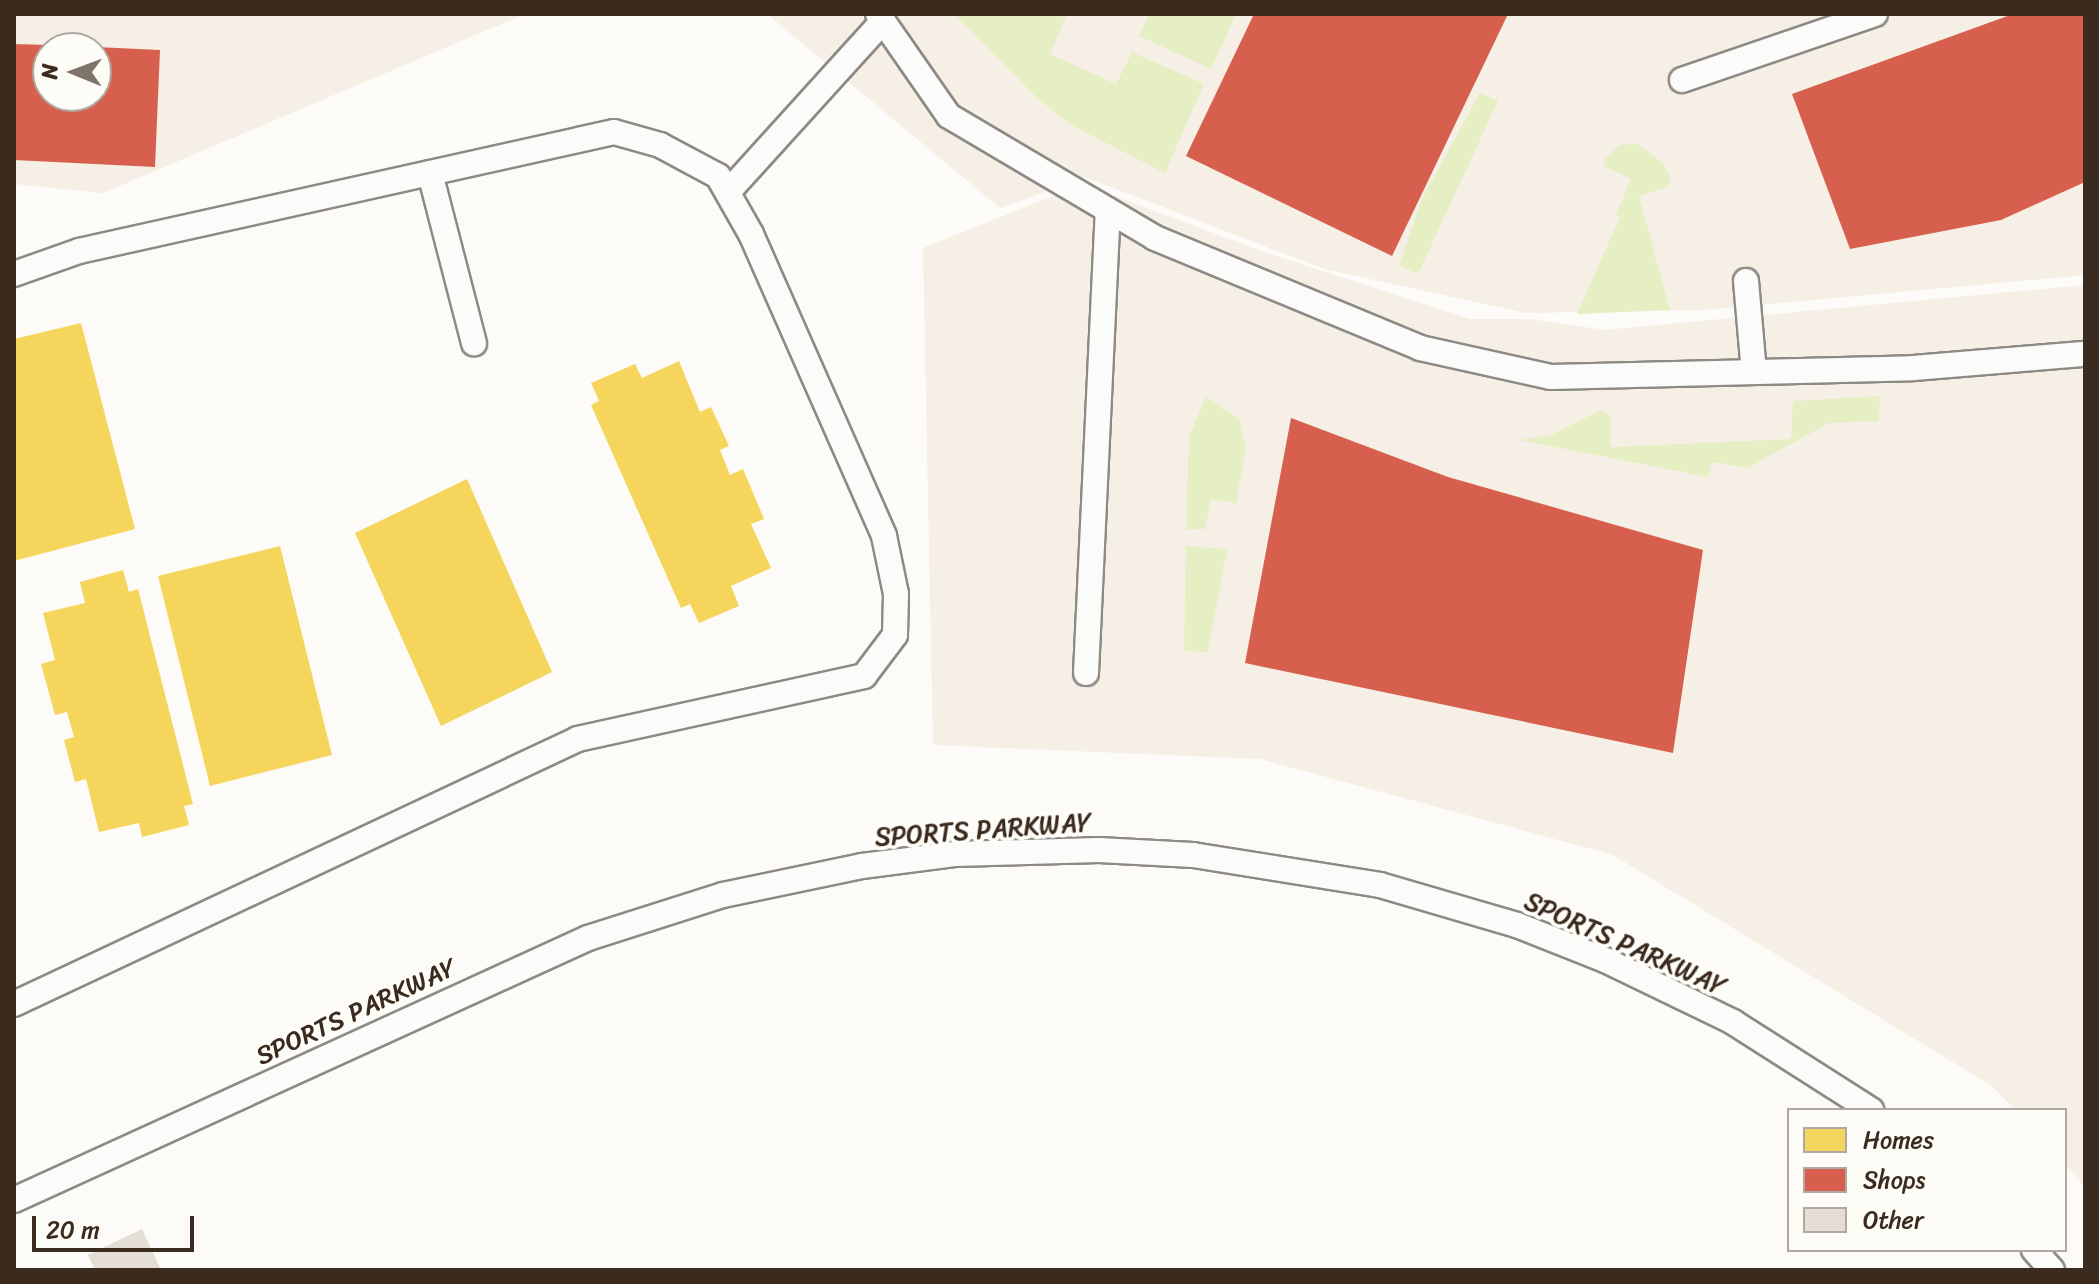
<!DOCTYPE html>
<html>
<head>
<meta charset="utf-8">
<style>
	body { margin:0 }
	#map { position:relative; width:2099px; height:1284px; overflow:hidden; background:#fcfbf8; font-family:Sriracha,sans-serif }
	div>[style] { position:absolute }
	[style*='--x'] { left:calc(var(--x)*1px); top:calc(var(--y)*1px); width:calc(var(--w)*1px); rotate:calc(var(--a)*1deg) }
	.built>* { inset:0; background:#f5efe5 }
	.green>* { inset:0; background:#e6efc4 }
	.homes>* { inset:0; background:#f6d55c }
	.shops>* { inset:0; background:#d6604d }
	.building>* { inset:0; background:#e4ded4 }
	.roads { filter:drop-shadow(2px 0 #8d8985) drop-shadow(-2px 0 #8d8985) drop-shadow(0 2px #8d8985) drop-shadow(0 -2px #8d8985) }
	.service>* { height:24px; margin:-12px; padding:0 12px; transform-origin:12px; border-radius:12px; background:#fbfbf9 }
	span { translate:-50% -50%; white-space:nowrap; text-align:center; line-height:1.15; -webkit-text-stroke:8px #fdfcf7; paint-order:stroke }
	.street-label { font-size:26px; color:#3b2a1e }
	.frame { position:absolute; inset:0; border:16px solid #3b2a1e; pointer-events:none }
	.legend { position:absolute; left:1787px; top:1108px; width:280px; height:144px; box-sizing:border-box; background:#fdfcf7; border:2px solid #afa8a0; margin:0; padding:10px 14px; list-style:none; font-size:24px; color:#3b2a1e }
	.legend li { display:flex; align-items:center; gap:16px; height:40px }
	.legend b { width:40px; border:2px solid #afa8a0 }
	.north { position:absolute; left:32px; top:32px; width:80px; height:80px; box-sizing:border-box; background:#fdfcf7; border:2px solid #afa8a0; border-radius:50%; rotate:271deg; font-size:22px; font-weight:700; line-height:32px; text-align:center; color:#3b2a1e }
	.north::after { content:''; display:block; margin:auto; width:28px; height:36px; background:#7f736a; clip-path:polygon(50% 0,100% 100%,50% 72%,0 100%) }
	.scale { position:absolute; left:32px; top:1216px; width:162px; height:36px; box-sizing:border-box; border:4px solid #3b2a1e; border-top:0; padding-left:10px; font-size:24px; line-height:28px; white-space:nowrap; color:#3b2a1e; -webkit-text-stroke:6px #fdfcf7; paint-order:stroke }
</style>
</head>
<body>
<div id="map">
	<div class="built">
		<i style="clip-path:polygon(evenodd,14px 14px,525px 14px,103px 193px,14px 184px,14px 14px,48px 48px,96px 48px,96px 96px,48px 96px,48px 48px)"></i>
		<i style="clip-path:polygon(767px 14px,2085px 14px,2085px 275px,1705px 310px,1526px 313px,1324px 269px,1085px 177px,1000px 208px)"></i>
		<i style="clip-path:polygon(1083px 184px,1264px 252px,1470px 319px,1530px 319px,1605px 330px,2085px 285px,2085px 1187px,2065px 1165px,2065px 1110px,2015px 1110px,1992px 1086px,1613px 855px,1260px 759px,933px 745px,923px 248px)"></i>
	</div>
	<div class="green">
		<i style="clip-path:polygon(954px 14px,1067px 14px,1050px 54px,1116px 84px,1132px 52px,1204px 84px,1165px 173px,1073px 126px,1038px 99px)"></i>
		<i style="clip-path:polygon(1149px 14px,1236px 14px,1211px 69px,1139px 36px)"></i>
		<i style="clip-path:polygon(1480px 93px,1498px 101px,1418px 274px,1399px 265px,1422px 199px)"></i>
		<i style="clip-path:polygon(1638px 144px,1663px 163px,1671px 179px,1667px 187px,1639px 196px,1670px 310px,1577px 314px,1620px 217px,1616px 215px,1631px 179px,1604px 166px,1604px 159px,1620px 145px)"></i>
		<i style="clip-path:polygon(1880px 396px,1879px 421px,1829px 423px,1747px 468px,1712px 462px,1708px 477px,1520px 440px,1551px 435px,1601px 410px,1610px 416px,1611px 447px,1791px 439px,1793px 401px)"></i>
		<i style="clip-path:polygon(1206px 397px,1239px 419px,1246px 447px,1236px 503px,1211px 499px,1205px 529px,1186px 530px,1189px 437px)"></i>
		<i style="clip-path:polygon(1186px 546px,1227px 549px,1208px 652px,1184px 651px)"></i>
	</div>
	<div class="homes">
		<i style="clip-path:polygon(81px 323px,135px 529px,14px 561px,14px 339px)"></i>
		<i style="clip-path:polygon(679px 361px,700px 412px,711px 407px,729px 446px,720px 450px,730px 475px,743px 469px,764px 519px,751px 524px,771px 568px,731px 586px,739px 606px,699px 623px,690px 604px,681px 608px,591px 405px,599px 401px,591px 383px,635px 364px,642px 378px)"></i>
		<i style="clip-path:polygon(467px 479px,552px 672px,441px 726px,355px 533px)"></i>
		<i style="clip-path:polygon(280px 546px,332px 755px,210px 786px,158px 576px)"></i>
		<i style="clip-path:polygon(123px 570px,129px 592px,138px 589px,193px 804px,184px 806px,189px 825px,142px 837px,139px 823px,99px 832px,86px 779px,75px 782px,64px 740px,74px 737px,67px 712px,55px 715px,41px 664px,55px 660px,43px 613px,85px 603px,80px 582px)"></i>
	</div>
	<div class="shops">
		<i style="clip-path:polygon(1254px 14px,1508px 14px,1392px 256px,1186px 156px)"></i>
		<i style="clip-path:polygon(2013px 14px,2085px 14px,2085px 182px,2001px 220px,1850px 249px,1792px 94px)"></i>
		<i style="clip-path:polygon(14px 44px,48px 45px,48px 96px,96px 96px,96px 47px,160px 50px,155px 167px,14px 160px)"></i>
		<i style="clip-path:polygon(1291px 418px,1448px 477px,1703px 550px,1673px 753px,1245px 663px)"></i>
	</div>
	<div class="building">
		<i style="clip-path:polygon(142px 1229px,161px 1270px,95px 1270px,88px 1255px)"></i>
	</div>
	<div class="roads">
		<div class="service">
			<i style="--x:878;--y:14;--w:124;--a:55.2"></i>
			<i style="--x:949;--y:116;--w:239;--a:30.6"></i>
			<i style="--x:1155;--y:238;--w:287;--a:22.5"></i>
			<i style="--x:1420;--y:348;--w:134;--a:12.5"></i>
			<i style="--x:1551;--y:377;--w:362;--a:-1.4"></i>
			<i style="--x:1913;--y:368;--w:173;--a:-4.7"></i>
			<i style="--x:1682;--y:80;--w:204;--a:-18.9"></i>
			<i style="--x:430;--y:173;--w:176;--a:75.5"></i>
			<i style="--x:728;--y:192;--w:231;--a:-47.8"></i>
			<i style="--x:14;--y:274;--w:69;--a:-19.5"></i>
			<i style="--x:79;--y:251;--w:548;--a:-12.54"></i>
			<i style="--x:614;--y:132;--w:48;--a:15.8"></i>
			<i style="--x:660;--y:145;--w:66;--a:28.1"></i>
			<i style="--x:718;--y:176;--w:67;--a:60.4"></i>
			<i style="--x:751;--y:234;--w:330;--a:66.2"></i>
			<i style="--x:884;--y:536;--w:59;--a:78.3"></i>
			<i style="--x:896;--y:594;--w:41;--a:91.4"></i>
			<i style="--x:895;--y:635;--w:51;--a:127.1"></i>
			<i style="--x:864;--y:676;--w:293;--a:167.6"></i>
			<i style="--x:578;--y:739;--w:623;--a:154.83"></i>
			<i style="--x:1746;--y:281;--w:91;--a:85"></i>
			<i style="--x:1086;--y:673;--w:463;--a:-87.3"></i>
			<i style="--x:14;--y:1200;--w:631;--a:-24.53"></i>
			<i style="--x:588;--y:938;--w:142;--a:-17.7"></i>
			<i style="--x:723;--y:895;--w:142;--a:-11.8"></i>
			<i style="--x:862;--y:866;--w:95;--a:-7.3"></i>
			<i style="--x:956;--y:854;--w:143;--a:-1.6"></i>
			<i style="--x:1099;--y:850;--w:94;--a:3"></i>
			<i style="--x:1193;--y:855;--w:189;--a:9.1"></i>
			<i style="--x:1380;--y:885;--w:143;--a:16.3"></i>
			<i style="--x:1517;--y:925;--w:95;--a:21.7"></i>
			<i style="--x:1605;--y:960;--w:142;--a:25.8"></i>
			<i style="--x:1733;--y:1022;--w:164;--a:32.5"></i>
			<i style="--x:2034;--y:1250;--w:27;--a:48"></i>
		</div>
	</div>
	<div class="street-label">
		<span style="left:983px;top:830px;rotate:-4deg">SPORTS PARKWAY</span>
		<span style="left:1625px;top:944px;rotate:24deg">SPORTS PARKWAY</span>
		<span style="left:356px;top:1012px;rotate:-25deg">SPORTS PARKWAY</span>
	</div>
	<div class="frame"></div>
	<ul class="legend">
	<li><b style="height:22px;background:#f6d55c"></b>Homes</li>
	<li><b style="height:22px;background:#d6604d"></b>Shops</li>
	<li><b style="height:22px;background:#e4ded4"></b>Other</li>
	</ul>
	<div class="north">N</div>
	<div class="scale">20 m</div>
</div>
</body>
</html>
